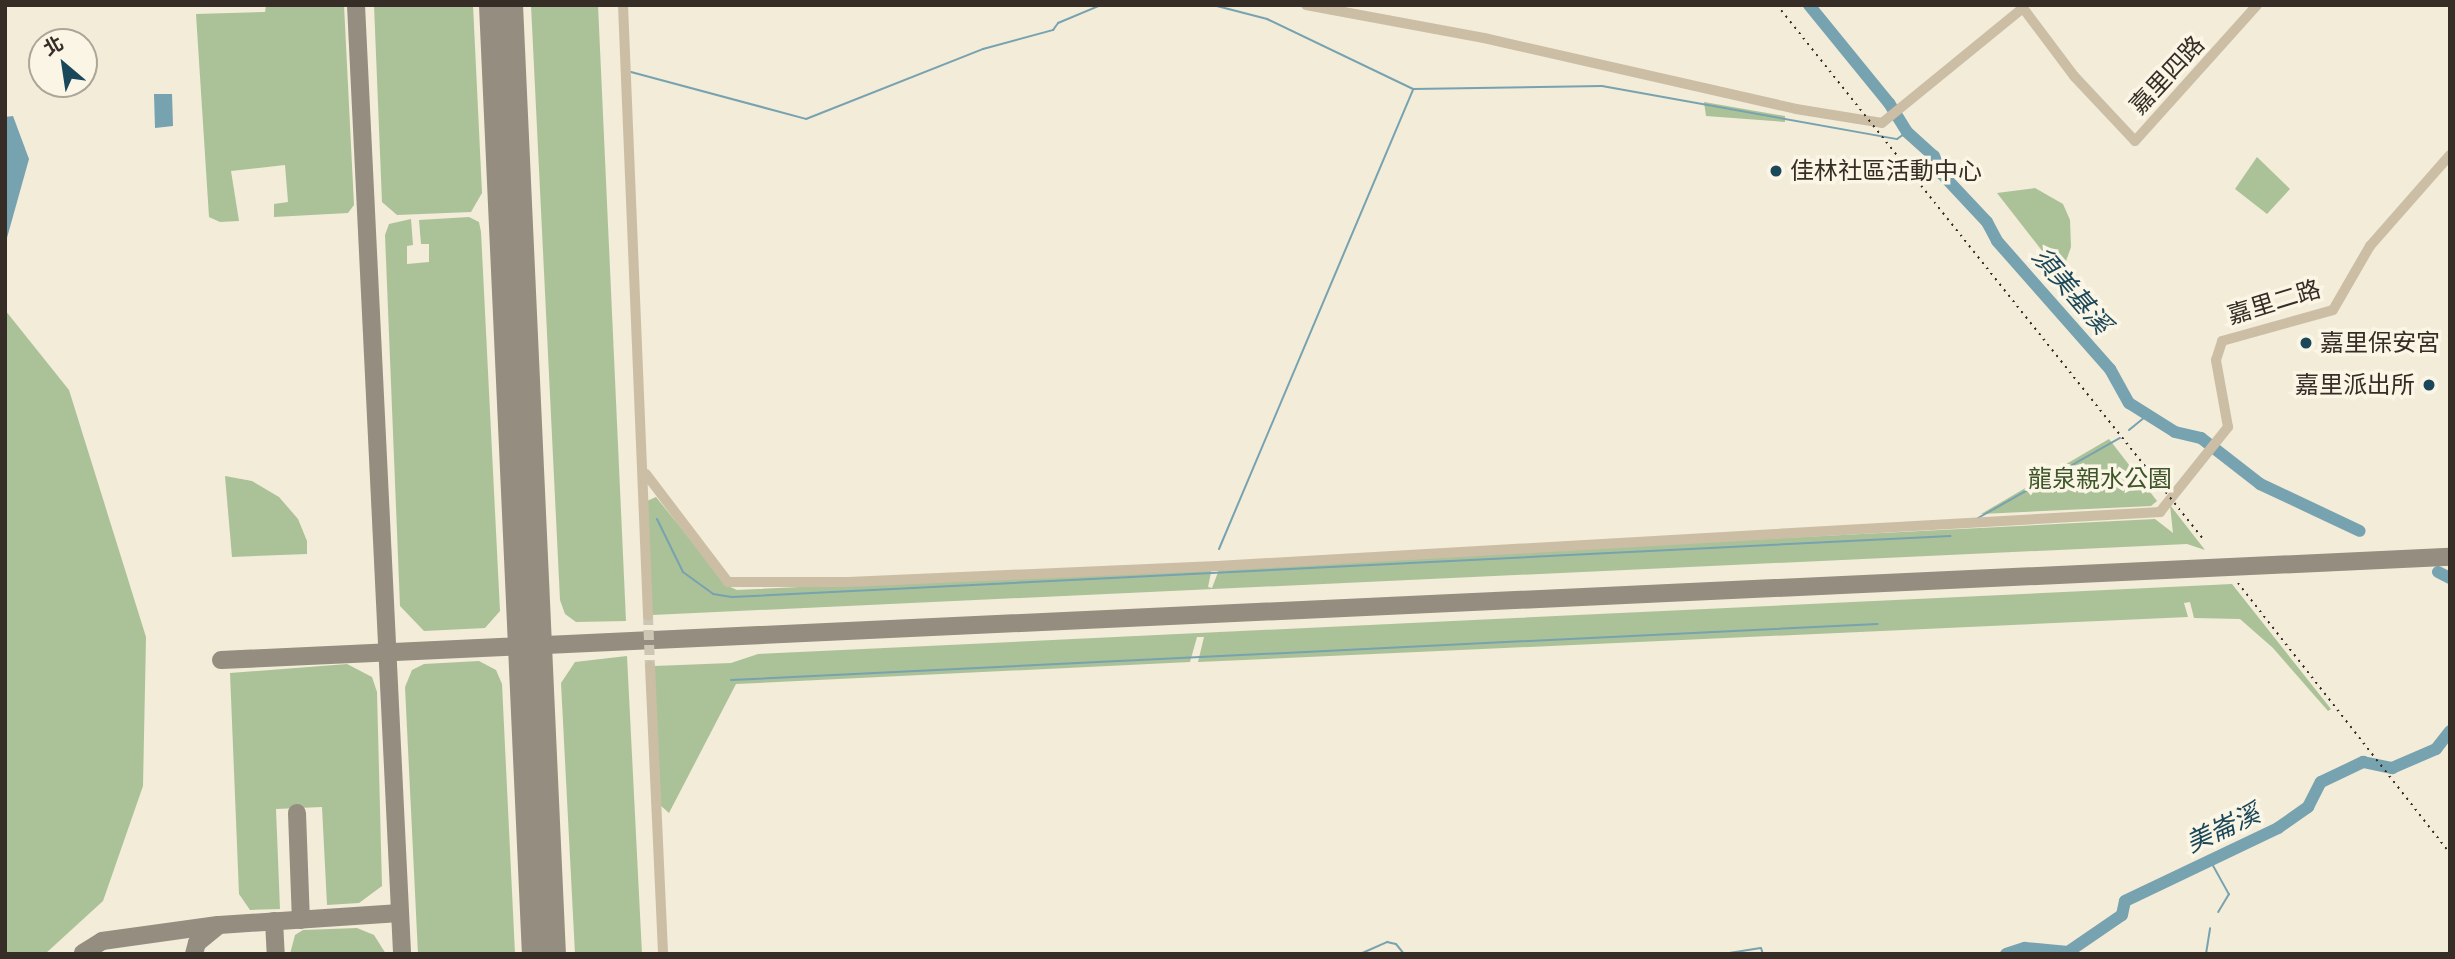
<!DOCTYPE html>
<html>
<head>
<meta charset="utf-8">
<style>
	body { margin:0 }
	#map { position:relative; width:2455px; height:959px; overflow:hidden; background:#f2ecd9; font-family:Jost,"Noto Sans TC",sans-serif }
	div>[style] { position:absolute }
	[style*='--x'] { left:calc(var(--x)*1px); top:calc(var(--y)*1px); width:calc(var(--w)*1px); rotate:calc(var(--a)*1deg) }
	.green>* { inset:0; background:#abc298 }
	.water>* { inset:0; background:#77a2b0 }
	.stream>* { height:2px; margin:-1px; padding:0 1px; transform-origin:1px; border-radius:1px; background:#77a2b0 }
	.river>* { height:12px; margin:-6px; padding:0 6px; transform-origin:6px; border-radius:6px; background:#77a2b0 }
	.taxiway>* { height:18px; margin:-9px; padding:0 9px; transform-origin:9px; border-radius:9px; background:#948d80 }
	.runway>* { height:44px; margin:-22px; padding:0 22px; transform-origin:22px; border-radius:22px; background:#948d80 }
	.minor-tunnel>* { height:10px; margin-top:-5px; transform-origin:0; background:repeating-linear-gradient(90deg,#ccc6b5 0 10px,transparent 0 15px) }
	.minor>* { height:10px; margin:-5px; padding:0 5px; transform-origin:5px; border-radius:5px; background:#cbbea5 }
	.rail>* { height:2px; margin-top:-1px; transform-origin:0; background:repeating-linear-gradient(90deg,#362e26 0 2px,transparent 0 7px) }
	.dots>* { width:19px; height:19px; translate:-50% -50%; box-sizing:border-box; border:4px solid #faf5e5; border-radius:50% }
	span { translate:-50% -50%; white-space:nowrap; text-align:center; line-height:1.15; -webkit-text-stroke:7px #faf5e5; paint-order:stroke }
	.street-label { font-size:24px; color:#362e26 }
	.poi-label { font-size:24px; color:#362e26 }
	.left { translate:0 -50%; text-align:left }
	.right { translate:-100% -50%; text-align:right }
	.park-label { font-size:24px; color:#3c5529 }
	.water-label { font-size:26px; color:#1a4759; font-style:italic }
	.frame { position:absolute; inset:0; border:7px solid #362e26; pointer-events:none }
	.north { position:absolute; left:28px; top:28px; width:70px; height:70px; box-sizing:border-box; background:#faf5e5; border:2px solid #aca599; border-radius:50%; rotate:331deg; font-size:19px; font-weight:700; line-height:28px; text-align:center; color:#362e26 }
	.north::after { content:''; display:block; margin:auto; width:24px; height:32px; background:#1a4759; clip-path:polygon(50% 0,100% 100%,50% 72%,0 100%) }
</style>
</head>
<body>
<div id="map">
	<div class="green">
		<i style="clip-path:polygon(266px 5px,344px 5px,354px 205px,348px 213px,274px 217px,274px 204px,288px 202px,285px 165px,231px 171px,239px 221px,220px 222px,209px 217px,196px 14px,265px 12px)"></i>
		<i style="clip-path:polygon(374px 5px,473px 5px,482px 193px,471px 212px,397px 215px,382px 202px)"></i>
		<i style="clip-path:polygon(531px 5px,598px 5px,626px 621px,576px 622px,565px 614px,560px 600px)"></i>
		<i style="clip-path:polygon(1704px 102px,1785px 116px,1785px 122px,1706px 116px)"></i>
		<i style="clip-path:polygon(2257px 157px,2290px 189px,2267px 214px,2235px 189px)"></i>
		<i style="clip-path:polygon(2035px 188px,2063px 204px,2070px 220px,2071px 247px,2061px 275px,1997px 193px)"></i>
		<i style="clip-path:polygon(469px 217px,479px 222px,481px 232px,500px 611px,485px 628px,424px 631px,400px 606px,385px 235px,389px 224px,411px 219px,413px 245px,407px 246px,407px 264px,429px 262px,429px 244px,421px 244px,419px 220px)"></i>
		<i style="clip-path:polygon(5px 310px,69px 390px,146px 637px,143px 786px,103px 901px,45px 954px,5px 954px)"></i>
		<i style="clip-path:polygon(2109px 439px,2157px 501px,2151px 506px,1981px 514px)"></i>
		<i style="clip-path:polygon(225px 476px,252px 481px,279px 497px,298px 519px,307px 541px,307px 554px,232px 557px)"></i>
		<i style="clip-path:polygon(656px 497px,728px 586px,737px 590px,1212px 568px,1208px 587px,1212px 588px,1220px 567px,2155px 519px,2173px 533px,2170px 505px,2205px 550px,2187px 544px,652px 615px,647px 501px)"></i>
		<i style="clip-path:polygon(2232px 584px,2331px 709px,2328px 711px,2273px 648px,2240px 619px,2194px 618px,2190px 602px,2184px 603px,2188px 617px,1198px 662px,1204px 637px,1197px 637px,1190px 662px,736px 684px,669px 813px,660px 805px,654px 666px,731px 663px,758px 654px)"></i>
		<i style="clip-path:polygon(627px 656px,642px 954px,575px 954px,561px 683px,575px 662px)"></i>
		<i style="clip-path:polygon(479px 661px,496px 670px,502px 684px,515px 954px,418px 954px,405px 687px,412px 670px,424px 664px)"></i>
		<i style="clip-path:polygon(347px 664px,372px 677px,377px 692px,382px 886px,359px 903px,327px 905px,322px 807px,276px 809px,280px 909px,250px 910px,239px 894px,230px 673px)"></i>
		<i style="clip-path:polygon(357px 928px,374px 935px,386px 954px,290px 954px,295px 935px,303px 930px)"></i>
	</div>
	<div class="water">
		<i style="clip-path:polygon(154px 94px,172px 94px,173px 126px,155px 128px)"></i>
		<i style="clip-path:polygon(13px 116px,29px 159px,5px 245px,5px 117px)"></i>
	</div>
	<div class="stream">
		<i style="--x:1213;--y:5;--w:56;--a:14.5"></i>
		<i style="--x:1267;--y:19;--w:162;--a:25.6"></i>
		<i style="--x:1413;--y:89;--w:189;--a:-0.9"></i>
		<i style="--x:1602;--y:86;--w:300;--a:10.2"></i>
		<i style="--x:1897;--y:139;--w:12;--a:-35"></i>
		<i style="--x:631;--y:72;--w:181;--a:15"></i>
		<i style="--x:806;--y:119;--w:190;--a:-21.6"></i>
		<i style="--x:983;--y:49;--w:73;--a:-15.2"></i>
		<i style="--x:1053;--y:30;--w:9;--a:-54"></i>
		<i style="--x:1058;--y:23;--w:47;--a:-22.7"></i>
		<i style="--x:2129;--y:430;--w:21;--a:-39"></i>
		<i style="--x:1978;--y:518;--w:163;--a:-29.4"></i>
		<i style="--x:657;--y:519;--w:59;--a:63.9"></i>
		<i style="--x:683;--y:572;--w:37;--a:36"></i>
		<i style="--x:713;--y:594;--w:19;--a:9"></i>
		<i style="--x:732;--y:597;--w:1220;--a:-2.87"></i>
		<i style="--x:1219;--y:549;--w:499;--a:-67.1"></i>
		<i style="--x:731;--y:680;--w:1148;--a:-2.8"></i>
		<i style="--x:2211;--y:862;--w:37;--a:61"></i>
		<i style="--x:2229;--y:894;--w:21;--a:121"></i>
		<i style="--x:1360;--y:954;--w:30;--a:-24"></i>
		<i style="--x:1387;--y:942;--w:9;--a:13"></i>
		<i style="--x:1396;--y:944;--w:13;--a:51"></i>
		<i style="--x:1642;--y:954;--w:32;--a:0"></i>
		<i style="--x:1723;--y:954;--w:38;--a:-9"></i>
		<i style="--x:1761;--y:948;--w:6;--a:72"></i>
		<i style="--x:2206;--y:954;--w:26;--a:-81"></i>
	</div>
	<div class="river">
		<i style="--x:1809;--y:5;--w:127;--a:50.8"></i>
		<i style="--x:1889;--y:103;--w:34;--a:58"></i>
		<i style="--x:1907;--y:132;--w:36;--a:42"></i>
		<i style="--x:1934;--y:156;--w:18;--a:68"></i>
		<i style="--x:1941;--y:173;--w:67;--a:46.8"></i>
		<i style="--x:1987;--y:222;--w:21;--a:62"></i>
		<i style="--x:1997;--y:241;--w:171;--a:48.6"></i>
		<i style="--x:2110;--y:369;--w:39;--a:61"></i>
		<i style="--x:2129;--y:403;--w:54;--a:32.2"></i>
		<i style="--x:2175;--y:432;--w:27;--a:13"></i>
		<i style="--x:2201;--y:438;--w:75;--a:37.9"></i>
		<i style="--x:2260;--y:484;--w:110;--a:25.2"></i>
		<i style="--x:2438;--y:572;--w:13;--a:27"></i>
		<i style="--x:2006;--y:954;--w:20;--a:-18"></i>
		<i style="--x:2025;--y:948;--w:43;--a:5.3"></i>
		<i style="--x:2068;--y:952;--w:65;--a:-34.4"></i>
		<i style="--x:2122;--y:915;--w:14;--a:-78"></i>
		<i style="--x:2125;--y:901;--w:170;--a:-25.5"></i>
		<i style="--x:2278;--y:828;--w:37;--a:-35"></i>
		<i style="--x:2308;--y:807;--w:28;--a:-63"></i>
		<i style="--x:2321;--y:782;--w:47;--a:-25.5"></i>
		<i style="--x:2363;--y:762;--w:30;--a:12"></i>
		<i style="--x:2392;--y:768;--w:48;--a:-23.4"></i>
		<i style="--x:2436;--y:749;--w:23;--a:-52"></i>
	</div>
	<div class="taxiway">
		<i style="--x:356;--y:5;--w:950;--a:87.22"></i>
		<i style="--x:221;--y:660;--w:2231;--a:-2.65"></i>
		<i style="--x:297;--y:813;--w:107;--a:87.9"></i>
		<i style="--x:274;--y:921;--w:33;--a:87"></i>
		<i style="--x:83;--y:953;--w:22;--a:-32"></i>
		<i style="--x:102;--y:941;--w:117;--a:-7.9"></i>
		<i style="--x:194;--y:954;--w:11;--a:-75"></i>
		<i style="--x:197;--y:943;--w:28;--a:-39"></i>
		<i style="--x:219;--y:925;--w:181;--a:-3.8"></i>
	</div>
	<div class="runway">
		<i style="--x:501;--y:5;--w:950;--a:87.41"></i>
	</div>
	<div class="minor-tunnel">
		<i style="--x:648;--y:615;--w:51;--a:87.8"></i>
	</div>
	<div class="minor">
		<i style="--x:623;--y:5;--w:611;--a:87.65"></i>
		<i style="--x:1306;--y:5;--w:181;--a:10.5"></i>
		<i style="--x:1484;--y:38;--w:320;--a:12.8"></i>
		<i style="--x:1796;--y:109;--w:87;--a:9.2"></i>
		<i style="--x:1882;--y:123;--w:182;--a:-39.2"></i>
		<i style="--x:2023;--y:8;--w:85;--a:53.1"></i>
		<i style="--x:2074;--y:76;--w:89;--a:46.8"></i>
		<i style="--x:2135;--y:141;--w:183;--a:-48.1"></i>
		<i style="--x:646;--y:474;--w:136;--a:52.8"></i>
		<i style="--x:728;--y:582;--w:120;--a:0"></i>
		<i style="--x:848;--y:582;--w:369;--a:-2.5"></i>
		<i style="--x:1217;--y:566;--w:945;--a:-3.28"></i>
		<i style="--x:2160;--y:512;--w:109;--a:-51.3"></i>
		<i style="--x:2228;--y:427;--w:68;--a:-100.2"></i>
		<i style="--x:2216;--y:360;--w:20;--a:-72"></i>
		<i style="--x:2222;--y:341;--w:115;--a:-15.6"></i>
		<i style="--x:2333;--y:310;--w:74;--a:-60"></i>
		<i style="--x:2370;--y:246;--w:121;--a:-48.7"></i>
		<i style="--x:650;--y:666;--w:288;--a:87.4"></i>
	</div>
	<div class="rail">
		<i style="--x:1777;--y:5;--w:685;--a:51.41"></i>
		<i style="--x:2238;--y:583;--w:343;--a:51.9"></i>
	</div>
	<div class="dots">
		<i style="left:1776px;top:171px;background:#1a4759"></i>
		<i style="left:2306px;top:343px;background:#1a4759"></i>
		<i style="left:2429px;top:385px;background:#1a4759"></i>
	</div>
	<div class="street-label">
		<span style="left:2167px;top:75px;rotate:-47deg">嘉里四路</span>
		<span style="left:2274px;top:302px;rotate:-17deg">嘉里二路</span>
	</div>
	<div class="poi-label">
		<span class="left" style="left:1790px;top:171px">佳林社區活動中心</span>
		<span class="left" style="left:2320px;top:343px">嘉里保安宮</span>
		<span class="right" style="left:2415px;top:385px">嘉里派出所</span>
	</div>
	<div class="park-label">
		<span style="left:2100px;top:479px">龍泉親水公園</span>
	</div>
	<div class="water-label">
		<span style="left:2071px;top:291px;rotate:49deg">須美基溪</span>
		<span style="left:2223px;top:829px;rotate:-25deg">美崙溪</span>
	</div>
	<div class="frame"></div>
	<div class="north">北</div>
</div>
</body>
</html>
